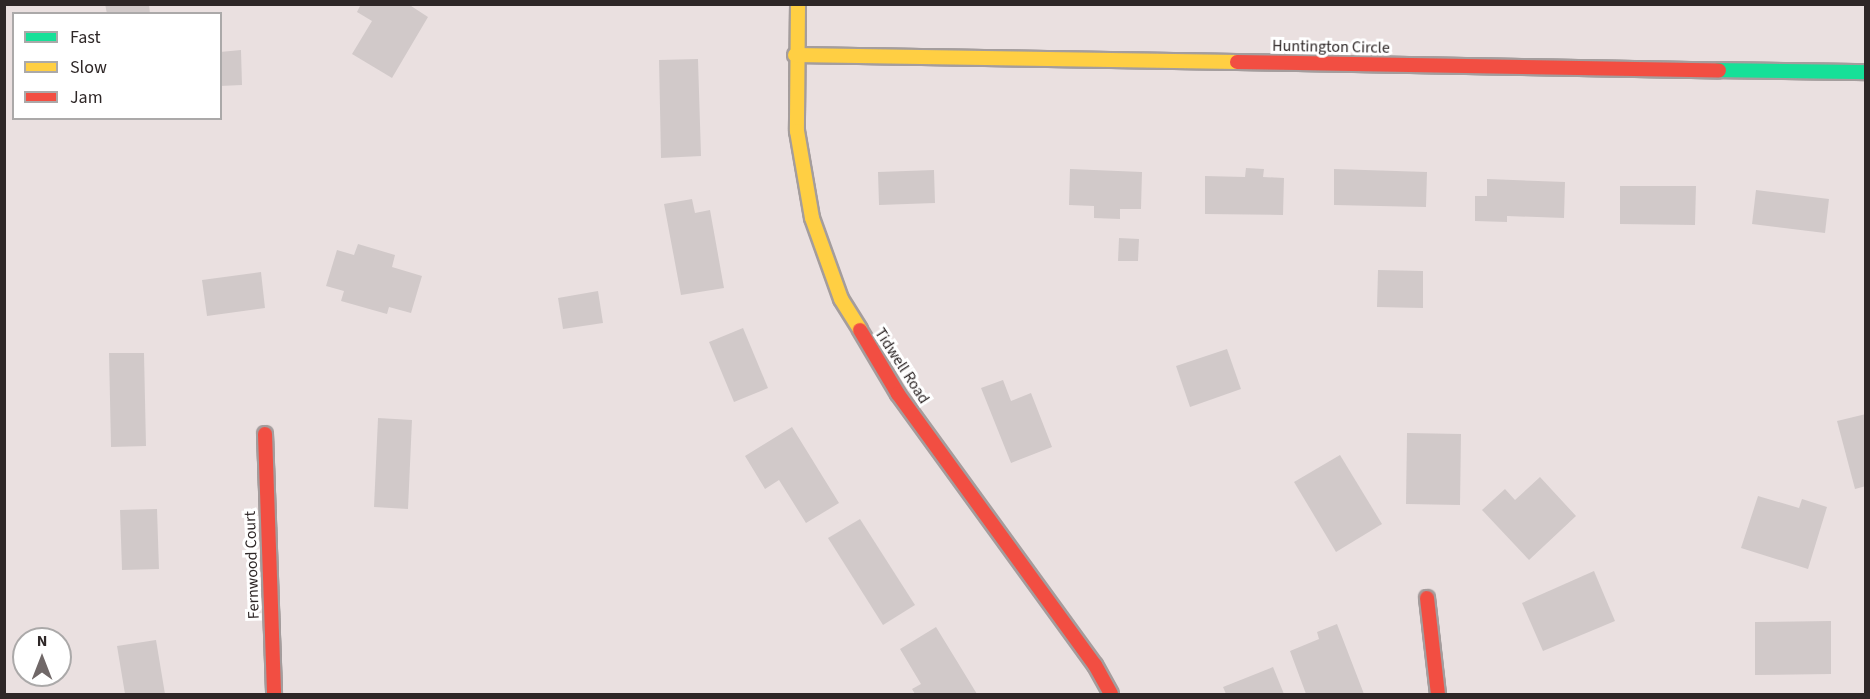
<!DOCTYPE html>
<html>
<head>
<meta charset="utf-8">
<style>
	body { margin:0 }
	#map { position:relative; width:1870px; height:699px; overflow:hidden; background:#eae0e0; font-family:"Source Sans 3",sans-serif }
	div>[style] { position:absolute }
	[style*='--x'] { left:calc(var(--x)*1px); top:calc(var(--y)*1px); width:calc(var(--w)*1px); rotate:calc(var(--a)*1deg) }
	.building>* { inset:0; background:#d1c9c9 }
	.roads { filter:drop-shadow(2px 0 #a49d9d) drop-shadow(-2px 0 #a49d9d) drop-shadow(0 2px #a49d9d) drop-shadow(0 -2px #a49d9d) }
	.fast>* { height:14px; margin:-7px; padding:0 7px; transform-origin:7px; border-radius:7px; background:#16e098 }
	.slow>* { height:14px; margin:-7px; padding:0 7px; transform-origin:7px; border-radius:7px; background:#ffcf43 }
	.jam>* { height:14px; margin:-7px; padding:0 7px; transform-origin:7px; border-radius:7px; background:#f24e42 }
	span { translate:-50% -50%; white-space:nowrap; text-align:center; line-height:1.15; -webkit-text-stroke:6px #fff; paint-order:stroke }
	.street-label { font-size:16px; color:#2e2727 }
	.frame { position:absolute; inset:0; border:6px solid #2e2727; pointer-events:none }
	.legend { position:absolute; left:12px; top:12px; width:210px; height:108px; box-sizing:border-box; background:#fff; border:2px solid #aba9a9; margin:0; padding:8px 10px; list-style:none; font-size:18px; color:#2e2727 }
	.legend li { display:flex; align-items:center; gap:12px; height:30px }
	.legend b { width:30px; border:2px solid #aba9a9 }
	.north { position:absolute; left:12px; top:627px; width:60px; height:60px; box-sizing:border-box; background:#fff; border:2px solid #aba9a9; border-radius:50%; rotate:0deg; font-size:16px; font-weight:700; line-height:24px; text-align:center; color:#2e2727 }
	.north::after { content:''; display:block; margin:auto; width:21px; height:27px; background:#706868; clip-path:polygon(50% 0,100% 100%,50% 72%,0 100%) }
</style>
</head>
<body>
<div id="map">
	<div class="building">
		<i style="clip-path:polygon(105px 4px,149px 4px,150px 14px,107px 14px)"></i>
		<i style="clip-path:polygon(361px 4px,408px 4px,428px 17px,392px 78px,352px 54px,372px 21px,357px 12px)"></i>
		<i style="clip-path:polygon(241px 50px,242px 85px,220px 86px,220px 52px)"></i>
		<i style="clip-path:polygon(698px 59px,701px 156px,661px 158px,659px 60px)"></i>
		<i style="clip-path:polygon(1246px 168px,1264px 169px,1263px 177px,1284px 178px,1283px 215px,1205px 214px,1205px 176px,1245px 177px)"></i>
		<i style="clip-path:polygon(1070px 169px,1142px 172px,1141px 209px,1120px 209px,1120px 219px,1094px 218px,1094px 206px,1069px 205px)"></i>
		<i style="clip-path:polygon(1334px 169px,1427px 172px,1426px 207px,1334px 205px)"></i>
		<i style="clip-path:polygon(934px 170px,935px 203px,879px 205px,878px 172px)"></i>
		<i style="clip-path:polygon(1487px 179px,1565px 182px,1564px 218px,1507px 216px,1507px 222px,1475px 221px,1475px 196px,1487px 196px)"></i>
		<i style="clip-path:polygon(1620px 186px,1696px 186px,1695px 225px,1620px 224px)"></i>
		<i style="clip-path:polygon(1756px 190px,1829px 199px,1825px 233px,1752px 224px)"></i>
		<i style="clip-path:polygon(692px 199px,695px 213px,710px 210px,724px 288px,681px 295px,664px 204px)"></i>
		<i style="clip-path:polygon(1119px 238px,1139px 239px,1138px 261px,1118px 261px)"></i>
		<i style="clip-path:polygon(358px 244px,395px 255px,392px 267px,422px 276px,411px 313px,389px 307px,387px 314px,341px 301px,344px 291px,326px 286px,337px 250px,354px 255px)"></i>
		<i style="clip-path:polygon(1378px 270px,1423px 271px,1423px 308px,1377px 307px)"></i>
		<i style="clip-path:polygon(261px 272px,265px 308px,207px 316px,202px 280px)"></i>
		<i style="clip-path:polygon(598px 291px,603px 323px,563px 329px,558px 298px)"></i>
		<i style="clip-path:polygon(743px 328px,768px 388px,734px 402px,709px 342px)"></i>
		<i style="clip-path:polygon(1227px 349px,1241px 389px,1190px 407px,1176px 366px)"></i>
		<i style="clip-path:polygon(109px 353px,144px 353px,146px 446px,111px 447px)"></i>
		<i style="clip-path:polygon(1003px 380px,1011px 401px,1031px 393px,1052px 447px,1011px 463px,981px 388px)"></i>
		<i style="clip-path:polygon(1866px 414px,1866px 486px,1855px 489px,1837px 421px)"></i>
		<i style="clip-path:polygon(378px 418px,412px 420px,408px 509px,374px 507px)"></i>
		<i style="clip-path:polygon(792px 427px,839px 503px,806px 523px,779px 480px,765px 489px,745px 456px)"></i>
		<i style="clip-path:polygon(1407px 433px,1461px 434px,1460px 505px,1406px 504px)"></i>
		<i style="clip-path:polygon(1340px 455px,1382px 524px,1336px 552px,1294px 482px)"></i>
		<i style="clip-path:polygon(1540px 477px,1576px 516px,1529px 560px,1482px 510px,1505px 489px,1515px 500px)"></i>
		<i style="clip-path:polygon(1758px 496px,1799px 508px,1802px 499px,1827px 507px,1808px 569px,1741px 548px)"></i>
		<i style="clip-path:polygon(157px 509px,159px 569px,122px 570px,120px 510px)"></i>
		<i style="clip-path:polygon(860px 519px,915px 605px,883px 625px,828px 538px)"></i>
		<i style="clip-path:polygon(1594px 571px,1615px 621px,1543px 651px,1522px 603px)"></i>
		<i style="clip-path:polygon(1831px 621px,1831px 674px,1755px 675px,1755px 622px)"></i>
		<i style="clip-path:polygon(1337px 624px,1364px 694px,1306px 694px,1290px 651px,1319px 639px,1317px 632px)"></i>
		<i style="clip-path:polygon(936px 627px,977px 694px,915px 694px,912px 689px,921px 684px,900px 649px)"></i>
		<i style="clip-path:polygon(156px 640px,165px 694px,125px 694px,117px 646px)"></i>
		<i style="clip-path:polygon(1273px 667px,1284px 694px,1226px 694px,1223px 687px)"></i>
	</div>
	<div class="roads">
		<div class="fast">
			<i style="--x:1719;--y:70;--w:147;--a:0.8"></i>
		</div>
		<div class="slow">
			<i style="--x:798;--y:4;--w:127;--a:90.5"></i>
			<i style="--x:797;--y:131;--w:88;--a:80.2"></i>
			<i style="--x:812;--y:218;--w:86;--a:70.3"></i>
			<i style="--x:841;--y:299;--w:36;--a:58"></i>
			<i style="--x:795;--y:55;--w:442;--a:0.9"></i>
		</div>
		<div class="jam">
			<i style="--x:1237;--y:62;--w:482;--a:1"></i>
			<i style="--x:860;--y:330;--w:74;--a:59.3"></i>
			<i style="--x:898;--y:394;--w:335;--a:54"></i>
			<i style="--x:1095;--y:665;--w:33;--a:61"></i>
			<i style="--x:265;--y:434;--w:260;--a:88"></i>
			<i style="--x:1427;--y:598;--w:97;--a:83.5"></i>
		</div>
	</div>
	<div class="street-label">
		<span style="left:1331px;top:47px;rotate:1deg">Huntington Circle</span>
		<span style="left:902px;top:366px;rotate:57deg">Tidwell Road</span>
		<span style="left:252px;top:565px;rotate:-92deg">Fernwood Court</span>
	</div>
	<div class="frame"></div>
	<ul class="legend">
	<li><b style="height:8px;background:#16e098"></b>Fast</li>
	<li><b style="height:8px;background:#ffcf43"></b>Slow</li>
	<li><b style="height:8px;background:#f24e42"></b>Jam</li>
	</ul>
	<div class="north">N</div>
</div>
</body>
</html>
